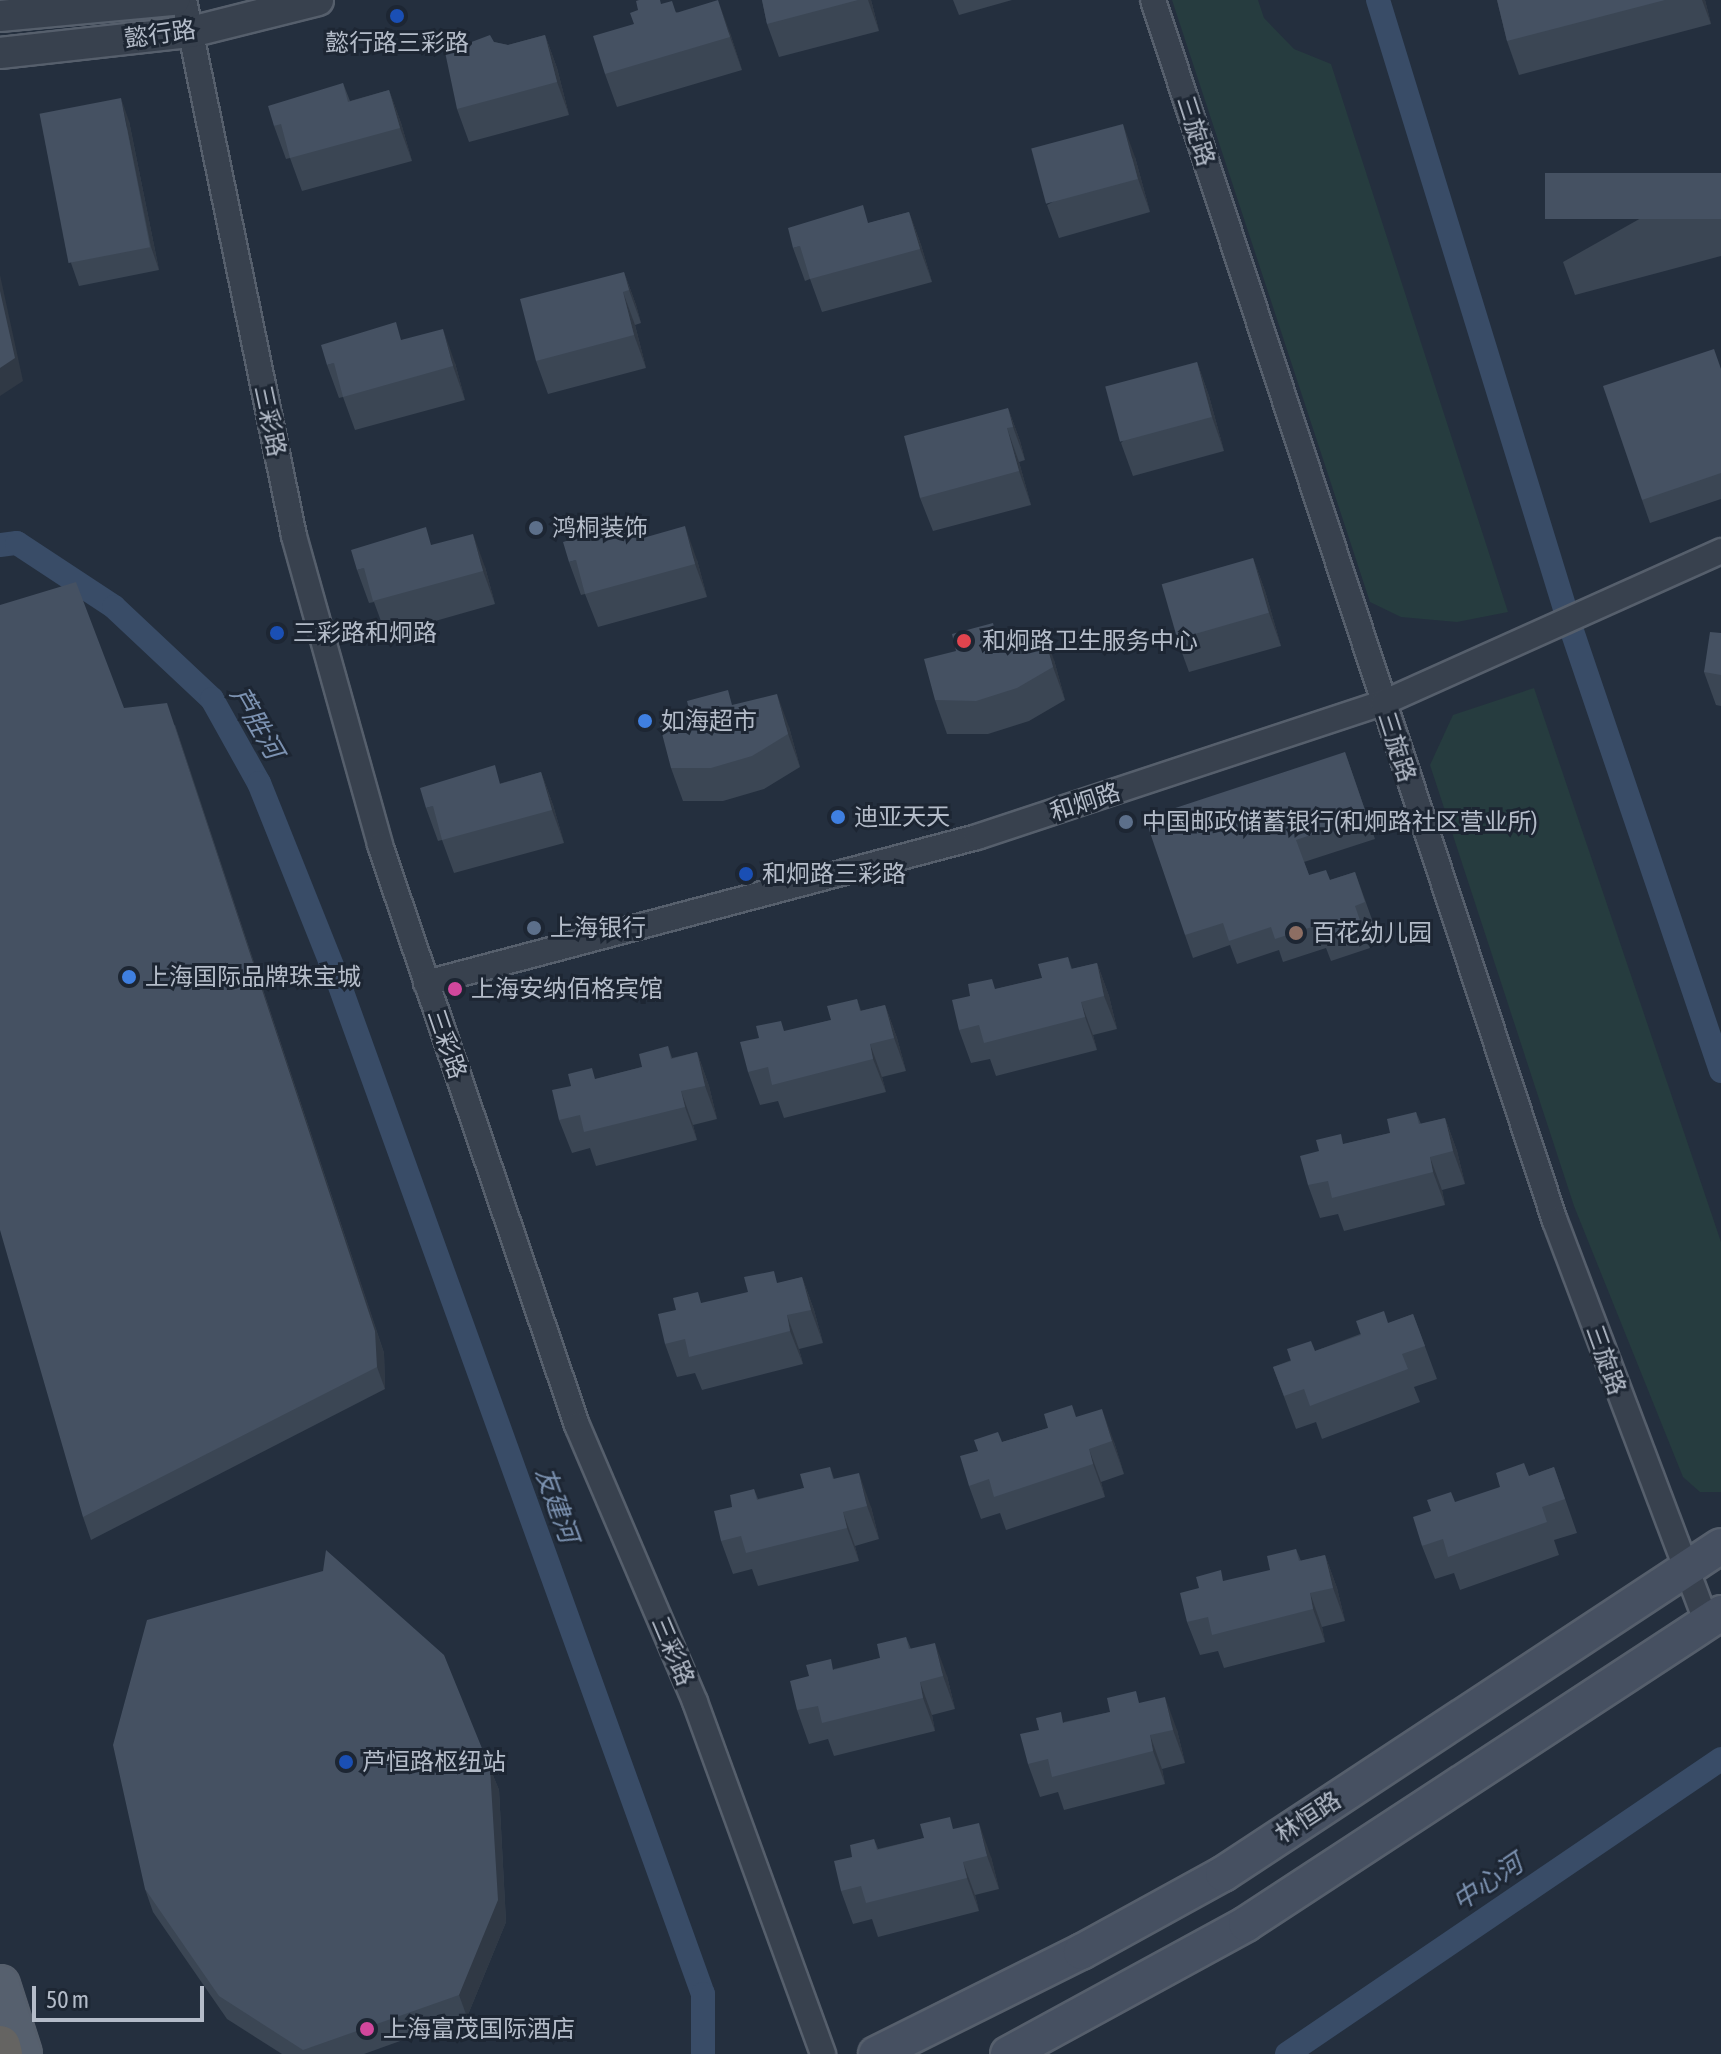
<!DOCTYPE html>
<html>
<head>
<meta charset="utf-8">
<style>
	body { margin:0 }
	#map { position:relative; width:1721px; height:2054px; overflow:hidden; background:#242f3e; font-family:"Asap Condensed","Noto Sans SC",sans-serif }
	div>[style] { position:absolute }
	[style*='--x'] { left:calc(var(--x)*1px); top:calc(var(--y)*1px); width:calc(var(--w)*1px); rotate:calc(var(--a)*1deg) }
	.green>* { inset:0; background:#263c3f }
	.canal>* { height:24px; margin:-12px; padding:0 12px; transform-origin:12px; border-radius:12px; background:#394c67 }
	.roads { filter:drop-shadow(2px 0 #565f6c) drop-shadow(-2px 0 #565f6c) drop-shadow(0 2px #565f6c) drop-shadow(0 -2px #565f6c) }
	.minor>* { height:24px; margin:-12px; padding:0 12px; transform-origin:12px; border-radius:12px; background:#38414e }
	.tertiary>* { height:30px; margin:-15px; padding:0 15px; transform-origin:15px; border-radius:15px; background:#38414e }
	.secondary>* { height:34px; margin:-17px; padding:0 17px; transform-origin:17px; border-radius:17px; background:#465061 }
	.primary>* { height:38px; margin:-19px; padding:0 19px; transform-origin:19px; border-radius:19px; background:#56606e }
	.trunk>* { height:40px; margin:-20px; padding:0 20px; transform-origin:20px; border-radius:20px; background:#656462 }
	.wall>* { inset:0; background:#3b4654 }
	.shaded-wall>* { inset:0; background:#303945 }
	.building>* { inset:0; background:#455162; transform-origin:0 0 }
	.dots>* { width:22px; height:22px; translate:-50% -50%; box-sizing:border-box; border:4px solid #1d2633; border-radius:50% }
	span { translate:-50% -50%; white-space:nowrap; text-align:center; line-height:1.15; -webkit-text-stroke:6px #1d2633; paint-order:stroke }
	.street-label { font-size:24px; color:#b4bcc9 }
	.poi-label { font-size:24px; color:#b4bcc9 }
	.left { translate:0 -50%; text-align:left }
	.water-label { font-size:26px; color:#7c92b1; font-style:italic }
	.scale { position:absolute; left:32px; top:1986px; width:172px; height:36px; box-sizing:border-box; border:4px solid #b4bcc9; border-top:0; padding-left:10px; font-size:24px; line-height:28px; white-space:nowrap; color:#b4bcc9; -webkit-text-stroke:6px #1d2633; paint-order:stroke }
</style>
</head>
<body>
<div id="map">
	<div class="green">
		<div style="clip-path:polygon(1172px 0,1258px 0,1264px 18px,1294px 49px,1331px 64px,1508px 612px,1457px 622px,1401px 617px,1370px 602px)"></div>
		<div style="clip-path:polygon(1534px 688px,1721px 1242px,1721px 1492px,1700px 1492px,1683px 1477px,1574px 1206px,1430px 765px,1453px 715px)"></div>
	</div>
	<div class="canal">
		<div style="--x:1378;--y:0;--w:651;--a:72.93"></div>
		<div style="--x:1569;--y:622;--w:474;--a:71.3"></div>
		<div style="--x:0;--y:545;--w:17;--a:-7"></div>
		<div style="--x:17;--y:543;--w:116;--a:33.4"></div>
		<div style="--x:114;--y:607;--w:134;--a:43.2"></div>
		<div style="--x:212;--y:699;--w:96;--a:60.8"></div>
		<div style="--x:259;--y:783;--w:210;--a:68.2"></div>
		<div style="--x:337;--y:978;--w:1080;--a:70.19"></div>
		<div style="--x:703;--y:1994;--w:60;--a:90"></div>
		<div style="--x:1287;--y:2054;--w:525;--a:-34.2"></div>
	</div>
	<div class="roads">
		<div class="minor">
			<div style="--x:184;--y:0;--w:547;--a:78.4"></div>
			<div style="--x:294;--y:536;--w:321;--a:74.4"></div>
			<div style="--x:380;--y:845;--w:613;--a:71.24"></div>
			<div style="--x:577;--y:1425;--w:301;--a:66.9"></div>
			<div style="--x:695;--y:1702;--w:375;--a:70"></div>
			<div style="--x:1153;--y:0;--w:1285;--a:71.78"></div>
			<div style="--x:1555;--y:1221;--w:430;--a:69.3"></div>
			<div style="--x:426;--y:983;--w:570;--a:-14.84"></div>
			<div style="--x:977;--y:837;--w:428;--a:-18.3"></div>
			<div style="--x:1383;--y:703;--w:371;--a:-24.2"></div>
		</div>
		<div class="tertiary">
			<div style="--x:0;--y:16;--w:175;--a:-5.3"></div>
			<div style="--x:0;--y:53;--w:192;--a:-6.3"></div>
			<div style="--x:191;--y:32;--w:131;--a:-14.1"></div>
		</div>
		<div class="secondary">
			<div style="--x:876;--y:2054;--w:229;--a:-26.5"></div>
			<div style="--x:1081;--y:1952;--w:162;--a:-28.8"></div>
			<div style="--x:1223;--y:1874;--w:596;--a:-33.37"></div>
			<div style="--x:1008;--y:2054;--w:271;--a:-28.6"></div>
			<div style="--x:1246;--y:1924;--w:568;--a:-33.21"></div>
		</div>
		<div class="primary">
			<div style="--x:0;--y:1985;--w:72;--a:72.3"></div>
		</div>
		<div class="trunk">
			<div style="--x:0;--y:2046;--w:8;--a:76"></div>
		</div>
	</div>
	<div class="wall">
		<div style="clip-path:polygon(762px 0,871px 0,879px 31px,779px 57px,767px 24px)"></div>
		<div style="clip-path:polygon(953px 0,1012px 0,959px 15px)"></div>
		<div style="clip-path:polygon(1497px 0,1705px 0,1711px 24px,1519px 75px,1507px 41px)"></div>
		<div style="clip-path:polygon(662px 4px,676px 12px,730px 33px,742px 70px,617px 107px,605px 74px,634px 24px)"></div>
		<div style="clip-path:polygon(545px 35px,557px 68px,569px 115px,469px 142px,457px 109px,494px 42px,508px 45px)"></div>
		<div style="clip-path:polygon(343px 83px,350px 101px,389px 90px,401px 123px,412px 161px,302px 191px,290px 158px,286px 159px,274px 126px)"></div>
		<div style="clip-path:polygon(129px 121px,159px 270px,79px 286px,71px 263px)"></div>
		<div style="clip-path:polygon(1135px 157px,1150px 212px,1059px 238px,1047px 205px)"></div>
		<div style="clip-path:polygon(1721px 173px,1721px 256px,1575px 295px,1563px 262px)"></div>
		<div style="clip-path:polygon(909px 212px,921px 245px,932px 282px,822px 312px,810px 279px,805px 281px,793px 248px,869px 223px)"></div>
		<div style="clip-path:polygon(624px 272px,636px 305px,641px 323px,635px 325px,646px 368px,548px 394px,536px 361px)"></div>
		<div style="clip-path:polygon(403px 340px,455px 363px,465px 400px,355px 430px,343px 397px,339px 398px,327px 365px)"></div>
		<div style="clip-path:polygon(1197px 362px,1209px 396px,1224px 451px,1133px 476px,1121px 443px)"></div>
		<div style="clip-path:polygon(1721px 368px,1721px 499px,1650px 523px,1642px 500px)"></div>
		<div style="clip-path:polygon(1008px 408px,1020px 441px,1025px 460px,1019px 462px,1031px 505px,933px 531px,920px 498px)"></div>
		<div style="clip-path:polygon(645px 538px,697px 560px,707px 597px,598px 627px,585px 594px,581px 595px,569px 562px)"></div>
		<div style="clip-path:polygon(433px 545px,485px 567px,495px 604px,386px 635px,374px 602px,369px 603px,357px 570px)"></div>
		<div style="clip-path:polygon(1253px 558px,1265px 591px,1281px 646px,1189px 672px,1177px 639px)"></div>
		<div style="clip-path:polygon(1721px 633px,1721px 706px,1716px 705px,1704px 672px)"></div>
		<div style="clip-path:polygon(999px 638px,1054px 660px,1065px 700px,1029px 721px,988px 734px,947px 734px,935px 700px,956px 651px)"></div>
		<div style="clip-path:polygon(734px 705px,789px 727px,800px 767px,764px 789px,723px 801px,683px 801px,671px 768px,691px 718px)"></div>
		<div style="clip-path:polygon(124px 708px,175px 725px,384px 1353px,385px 1389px,91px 1540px,83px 1517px)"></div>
		<div style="clip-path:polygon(1345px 752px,1375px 839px,1304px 862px,1309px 875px,1330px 880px,1355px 872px,1374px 925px,1363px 928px,1370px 948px,1331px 961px,1326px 948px,1283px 962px,1279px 950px,1237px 964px,1230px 945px,1193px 958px,1185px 935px)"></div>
		<div style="clip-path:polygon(541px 772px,553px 805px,564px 843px,454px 873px,442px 840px,438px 841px,426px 808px,502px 783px)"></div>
		<div style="clip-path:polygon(1068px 957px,1072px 969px,1097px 963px,1109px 996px,1117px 1029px,1093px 1035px,1097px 1050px,996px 1076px,990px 1059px,971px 1063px,959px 1030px,996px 989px,1042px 978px)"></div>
		<div style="clip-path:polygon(857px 999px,861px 1011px,885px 1005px,897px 1038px,906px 1071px,882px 1077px,886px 1092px,784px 1118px,778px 1101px,760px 1105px,748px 1072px,759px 1038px,831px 1020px)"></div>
		<div style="clip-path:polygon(668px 1046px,672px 1058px,697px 1052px,709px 1086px,717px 1119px,693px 1125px,697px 1140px,596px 1166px,590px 1148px,572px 1153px,559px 1120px,596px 1079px,642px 1067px)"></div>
		<div style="clip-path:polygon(1416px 1112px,1421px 1124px,1445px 1118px,1457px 1151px,1465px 1184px,1442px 1190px,1445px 1205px,1344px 1231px,1338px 1214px,1320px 1218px,1308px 1185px,1344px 1144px,1390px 1133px)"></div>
		<div style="clip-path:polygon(802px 1277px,814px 1310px,823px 1343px,799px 1349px,803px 1364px,702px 1390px,695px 1373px,677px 1377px,665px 1344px,748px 1292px)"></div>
		<div style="clip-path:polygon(1413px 1314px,1437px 1379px,1414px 1387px,1420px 1402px,1322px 1439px,1316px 1422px,1296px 1429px,1273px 1367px)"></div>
		<div style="clip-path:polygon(1077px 1417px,1114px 1442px,1124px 1474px,1101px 1482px,1105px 1497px,1006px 1530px,1000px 1513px,981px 1519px,969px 1486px,1002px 1442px,1048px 1428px)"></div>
		<div style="clip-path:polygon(830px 1467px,834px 1479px,871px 1507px,879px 1539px,855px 1546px,859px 1561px,758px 1586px,752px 1569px,733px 1574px,721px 1541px,732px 1507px,754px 1489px,758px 1499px,804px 1488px)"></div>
		<div style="clip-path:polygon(1554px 1467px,1577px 1533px,1554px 1540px,1559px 1555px,1460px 1590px,1454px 1573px,1435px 1579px,1422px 1546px,1500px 1487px)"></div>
		<div style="clip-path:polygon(1296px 1549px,1301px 1561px,1325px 1555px,1337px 1588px,1345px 1621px,1322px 1627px,1325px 1642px,1224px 1668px,1218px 1651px,1200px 1655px,1187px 1622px,1270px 1570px)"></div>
		<div style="clip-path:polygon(906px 1637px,911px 1649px,947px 1676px,955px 1709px,932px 1715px,935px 1731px,834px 1756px,828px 1739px,809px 1744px,797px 1710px,834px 1669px,880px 1658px)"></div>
		<div style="clip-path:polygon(1141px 1703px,1177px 1730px,1185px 1763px,1162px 1769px,1165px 1784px,1064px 1810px,1058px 1792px,1040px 1797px,1028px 1764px,1064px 1722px,1110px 1712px)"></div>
		<div style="clip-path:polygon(490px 1768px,499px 1790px,506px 1922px,467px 2017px,364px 2054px,282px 2054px,227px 2019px,153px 1912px,145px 1889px)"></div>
		<div style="clip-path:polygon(954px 1829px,991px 1857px,999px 1889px,975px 1895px,979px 1911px,878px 1937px,872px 1919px,853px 1924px,841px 1891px,852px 1857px,874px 1839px,878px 1849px,924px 1838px)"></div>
	</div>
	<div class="shaded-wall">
		<div style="clip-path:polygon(718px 0,730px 33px,742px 70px,730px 37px)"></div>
		<div style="clip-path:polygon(868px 0,871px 0,879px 31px)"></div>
		<div style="clip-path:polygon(1702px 0,1705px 0,1711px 24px)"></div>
		<div style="clip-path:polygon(545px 35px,557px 68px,569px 115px,557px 82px)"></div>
		<div style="clip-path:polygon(389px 90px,401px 123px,412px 161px,400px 128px)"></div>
		<div style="clip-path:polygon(121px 98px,129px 121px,159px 270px,151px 247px)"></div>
		<div style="clip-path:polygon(1123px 124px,1135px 157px,1150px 212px,1138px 179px)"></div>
		<div style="clip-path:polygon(909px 212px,921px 245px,932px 282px,920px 249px)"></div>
		<div style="clip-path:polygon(624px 272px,636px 305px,641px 323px,629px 290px)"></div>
		<div style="clip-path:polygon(0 275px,23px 381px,0 396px)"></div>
		<div style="clip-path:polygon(623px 292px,635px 325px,646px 368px,634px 335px)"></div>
		<div style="clip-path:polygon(443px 329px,455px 363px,465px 400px,453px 366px)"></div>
		<div style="clip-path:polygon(1197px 362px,1209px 396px,1224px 451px,1212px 417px)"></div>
		<div style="clip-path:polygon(1008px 408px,1020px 441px,1025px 460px,1013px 427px)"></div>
		<div style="clip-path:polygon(1007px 428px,1019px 462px,1031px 505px,1019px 471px)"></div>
		<div style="clip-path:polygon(685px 526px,697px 560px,707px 597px,695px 564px)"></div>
		<div style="clip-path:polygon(473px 534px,485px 567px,495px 604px,483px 571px)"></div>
		<div style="clip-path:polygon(1253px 558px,1265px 591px,1281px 646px,1269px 613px)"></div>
		<div style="clip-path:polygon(1042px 627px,1054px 660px,1065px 700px,1053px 667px)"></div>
		<div style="clip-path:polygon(777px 694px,789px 727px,800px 767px,788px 734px)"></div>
		<div style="clip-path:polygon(167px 703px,384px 1353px,385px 1389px,377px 1367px)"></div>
		<div style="clip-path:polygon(541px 772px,553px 805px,564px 843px,552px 810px)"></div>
		<div style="clip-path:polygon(1097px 963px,1109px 996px,1117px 1029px,1104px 996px)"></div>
		<div style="clip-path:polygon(1081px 1002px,1093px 1035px,1097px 1050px,1085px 1017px)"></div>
		<div style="clip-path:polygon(885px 1005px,897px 1038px,906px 1071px,894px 1038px)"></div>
		<div style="clip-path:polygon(870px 1044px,882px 1077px,886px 1092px,873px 1059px)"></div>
		<div style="clip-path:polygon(697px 1052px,709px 1086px,717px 1119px,705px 1086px)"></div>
		<div style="clip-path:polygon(681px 1091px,693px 1125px,697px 1140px,685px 1107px)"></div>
		<div style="clip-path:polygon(1445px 1118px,1457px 1151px,1465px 1184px,1453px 1151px)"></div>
		<div style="clip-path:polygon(1430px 1157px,1442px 1190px,1445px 1205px,1433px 1172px)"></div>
		<div style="clip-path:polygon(802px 1277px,814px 1310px,823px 1343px,811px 1310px)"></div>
		<div style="clip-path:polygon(787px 1315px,799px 1349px,803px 1364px,790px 1331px)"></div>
		<div style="clip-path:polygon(1102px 1409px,1114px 1442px,1124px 1474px,1112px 1441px)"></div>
		<div style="clip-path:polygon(1089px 1449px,1101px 1482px,1105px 1497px,1093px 1464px)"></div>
		<div style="clip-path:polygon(859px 1473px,871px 1507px,879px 1539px,867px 1506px)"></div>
		<div style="clip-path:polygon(843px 1512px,855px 1546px,859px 1561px,847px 1528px)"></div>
		<div style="clip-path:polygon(1325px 1555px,1337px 1588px,1345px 1621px,1333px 1588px)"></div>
		<div style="clip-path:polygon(1310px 1593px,1322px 1627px,1325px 1642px,1313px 1609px)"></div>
		<div style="clip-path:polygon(935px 1643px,947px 1676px,955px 1709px,943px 1676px)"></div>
		<div style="clip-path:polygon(920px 1682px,932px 1715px,935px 1731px,923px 1698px)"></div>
		<div style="clip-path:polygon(1165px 1697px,1177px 1730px,1185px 1763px,1173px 1730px)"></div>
		<div style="clip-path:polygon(1150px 1735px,1162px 1769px,1165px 1784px,1153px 1751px)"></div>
		<div style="clip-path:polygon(490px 1768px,499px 1790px,506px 1922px,467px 2017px,459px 1995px)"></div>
		<div style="clip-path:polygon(979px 1823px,991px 1857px,999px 1889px,987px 1856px)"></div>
		<div style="clip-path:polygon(963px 1862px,975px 1895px,979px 1911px,967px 1878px)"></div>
	</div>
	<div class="building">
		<div style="clip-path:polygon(639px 0,660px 0,661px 4px,672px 1px,676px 13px,718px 0,730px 37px,605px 74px,593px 36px,634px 24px,630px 13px,638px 10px,636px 1px)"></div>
		<div style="clip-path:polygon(762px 0,858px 0,767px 24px)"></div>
		<div style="clip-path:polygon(1497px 0,1665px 0,1507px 41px)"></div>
		<div style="clip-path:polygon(490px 35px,494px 42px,508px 45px,545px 35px,557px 82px,457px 109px,445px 52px)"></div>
		<div style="clip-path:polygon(343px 83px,348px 102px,389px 90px,400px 128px,290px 158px,281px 124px,274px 126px,268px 106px)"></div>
		<div style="left:121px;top:98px;width:152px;height:83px;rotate:79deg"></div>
		<div style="left:1123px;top:124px;width:57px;height:95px;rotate:75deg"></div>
		<div style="left:1721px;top:173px;width:46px;height:176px;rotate:90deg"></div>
		<div style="clip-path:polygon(863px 205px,868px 223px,909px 212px,920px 249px,810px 279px,800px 246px,793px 248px,788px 228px)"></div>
		<div style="clip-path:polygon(624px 272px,629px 290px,623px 292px,634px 335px,536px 361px,520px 299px)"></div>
		<div style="clip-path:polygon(0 291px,15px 358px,0 368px)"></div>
		<div style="clip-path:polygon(396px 322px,401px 340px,443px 329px,453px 366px,343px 397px,334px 363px,327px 365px,321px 345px)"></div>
		<div style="clip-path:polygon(1714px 349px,1721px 369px,1721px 473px,1642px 500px,1603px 386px)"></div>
		<div style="left:1197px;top:362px;width:57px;height:95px;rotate:75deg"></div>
		<div style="clip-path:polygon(1008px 408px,1013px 427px,1007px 428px,1019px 471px,920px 498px,904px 436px)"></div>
		<div style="clip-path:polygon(638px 519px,643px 538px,685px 526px,695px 564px,585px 594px,576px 560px,569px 562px,563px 542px)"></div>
		<div style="clip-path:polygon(426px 527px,431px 545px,473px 534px,483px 571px,373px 601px,364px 568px,357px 570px,351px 550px)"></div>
		<div style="left:1253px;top:558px;width:57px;height:95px;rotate:74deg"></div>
		<div style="clip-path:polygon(76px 582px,124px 708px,167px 703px,375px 1331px,377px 1367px,83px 1517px,0 1230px,0 605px)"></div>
		<div style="clip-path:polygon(993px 623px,997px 638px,1042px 627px,1053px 667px,1017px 688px,976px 701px,935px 700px,924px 659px,956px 651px,952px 634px)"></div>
		<div style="clip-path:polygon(1710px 632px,1721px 633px,1721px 675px,1704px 672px)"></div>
		<div style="clip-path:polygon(728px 690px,732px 705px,777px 694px,788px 734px,752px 756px,711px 768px,671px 768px,660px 726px,691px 718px,687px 701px)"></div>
		<div style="clip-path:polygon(1345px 752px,1367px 816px,1296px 840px,1309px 875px,1326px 870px,1330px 880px,1355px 872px,1365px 902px,1355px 906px,1362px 926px,1323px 939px,1318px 925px,1275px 939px,1271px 927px,1229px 941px,1223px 923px,1185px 935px,1145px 818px)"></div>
		<div style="clip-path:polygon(495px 765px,500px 784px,541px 772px,552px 810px,442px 840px,433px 806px,426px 808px,420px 788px)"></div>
		<div style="clip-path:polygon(1068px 957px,1071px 969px,1097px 963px,1104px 996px,1081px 1002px,1085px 1017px,984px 1043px,979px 1025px,959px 1030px,952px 1000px,970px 996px,968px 984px,992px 979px,995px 989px,1042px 978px,1038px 964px)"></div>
		<div style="clip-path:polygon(857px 999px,860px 1011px,885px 1005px,894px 1038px,870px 1044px,873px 1059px,772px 1085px,768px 1067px,748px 1072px,740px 1042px,759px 1038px,756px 1026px,781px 1021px,784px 1031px,831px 1020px,827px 1006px)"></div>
		<div style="clip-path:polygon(668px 1046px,671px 1059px,697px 1052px,705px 1086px,681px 1091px,685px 1107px,584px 1132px,580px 1115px,559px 1120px,552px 1090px,571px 1086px,568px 1074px,592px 1068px,595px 1079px,642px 1067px,639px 1054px)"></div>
		<div style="clip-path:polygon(1416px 1112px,1419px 1124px,1445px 1118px,1453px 1151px,1430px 1157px,1433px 1172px,1332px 1198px,1328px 1181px,1308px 1185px,1300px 1156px,1319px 1151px,1316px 1140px,1341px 1134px,1343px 1144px,1390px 1133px,1387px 1119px)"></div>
		<div style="clip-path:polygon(774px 1271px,777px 1283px,802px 1277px,811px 1310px,787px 1315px,790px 1331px,689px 1357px,685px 1339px,665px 1344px,658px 1314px,676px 1310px,673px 1298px,698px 1292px,701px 1303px,748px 1292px,744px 1277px)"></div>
		<div style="clip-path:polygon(1384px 1311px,1388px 1323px,1413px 1314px,1425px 1346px,1402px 1354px,1408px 1369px,1310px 1406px,1304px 1389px,1284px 1396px,1273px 1367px,1291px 1361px,1287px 1349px,1311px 1341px,1315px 1351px,1361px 1335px,1356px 1321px)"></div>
		<div style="clip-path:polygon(1072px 1405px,1076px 1417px,1102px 1409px,1112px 1441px,1089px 1449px,1093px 1464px,994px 1497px,989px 1479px,969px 1486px,960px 1456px,978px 1451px,974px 1440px,998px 1432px,1002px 1442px,1048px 1428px,1044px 1414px)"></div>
		<div style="clip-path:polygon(1524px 1463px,1529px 1476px,1554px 1467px,1565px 1499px,1542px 1507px,1547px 1522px,1448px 1557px,1443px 1539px,1422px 1546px,1413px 1517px,1431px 1511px,1427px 1500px,1451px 1492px,1455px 1502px,1500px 1487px,1496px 1473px)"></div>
		<div style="clip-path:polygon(830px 1467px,833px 1479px,859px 1473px,867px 1506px,843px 1512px,847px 1528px,746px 1553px,741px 1536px,721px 1541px,714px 1511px,732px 1507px,730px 1495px,754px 1489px,757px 1500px,804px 1488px,800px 1474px)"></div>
		<div style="clip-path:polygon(1296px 1549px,1299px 1561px,1325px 1555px,1333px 1588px,1310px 1593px,1313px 1609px,1212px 1635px,1208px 1617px,1187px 1622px,1180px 1593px,1199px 1588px,1196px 1577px,1221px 1570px,1223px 1581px,1270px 1570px,1267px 1556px)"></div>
		<div style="clip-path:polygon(326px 1550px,444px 1655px,490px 1768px,498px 1900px,459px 1995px,303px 2050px,219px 1996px,145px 1889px,113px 1745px,147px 1620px,323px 1571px)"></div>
		<div style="clip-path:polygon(906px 1637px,909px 1649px,935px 1643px,943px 1676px,920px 1682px,923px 1698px,822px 1723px,818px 1706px,797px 1710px,790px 1681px,809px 1676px,806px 1665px,831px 1659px,833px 1670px,880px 1658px,877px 1644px)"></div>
		<div style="clip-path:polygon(1136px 1691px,1139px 1703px,1165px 1697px,1173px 1730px,1150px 1735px,1153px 1751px,1052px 1777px,1048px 1759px,1028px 1764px,1020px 1734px,1039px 1730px,1036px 1718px,1061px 1712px,1063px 1723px,1110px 1712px,1107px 1698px)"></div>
		<div style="clip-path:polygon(950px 1817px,953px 1829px,979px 1823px,987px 1856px,963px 1862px,967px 1878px,866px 1903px,861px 1886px,841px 1891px,834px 1861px,852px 1857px,850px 1845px,874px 1839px,877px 1850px,924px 1838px,920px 1824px)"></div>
	</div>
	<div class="dots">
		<div style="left:397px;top:16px;background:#1a4fb4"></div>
		<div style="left:536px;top:528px;background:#5c6f8a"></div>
		<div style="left:277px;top:633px;background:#1a4fb4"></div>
		<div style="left:964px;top:641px;background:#e0444e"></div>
		<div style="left:645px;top:721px;background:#3f7fe0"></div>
		<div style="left:838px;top:817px;background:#3f7fe0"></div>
		<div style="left:1126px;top:822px;background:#5c6f8a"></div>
		<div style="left:746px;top:874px;background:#1a4fb4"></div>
		<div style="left:534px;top:928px;background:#5c6f8a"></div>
		<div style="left:1296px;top:933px;background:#8d6e63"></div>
		<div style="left:129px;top:977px;background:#3f7fe0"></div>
		<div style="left:455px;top:989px;background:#d1479c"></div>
		<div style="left:346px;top:1762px;background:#1a4fb4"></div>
		<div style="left:367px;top:2029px;background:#d1479c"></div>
	</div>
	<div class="street-label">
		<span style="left:160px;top:34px;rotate:-8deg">懿行路</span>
		<span style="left:1196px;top:131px;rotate:72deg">三旋路</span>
		<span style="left:270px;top:421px;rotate:78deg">三彩路</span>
		<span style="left:1397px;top:747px;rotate:72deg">三旋路</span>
		<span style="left:1085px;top:802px;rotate:-18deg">和炯路</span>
		<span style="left:447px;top:1044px;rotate:71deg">三彩路</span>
		<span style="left:1606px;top:1360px;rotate:70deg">三旋路</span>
		<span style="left:673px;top:1651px;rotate:67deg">三彩路</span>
		<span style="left:1308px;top:1817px;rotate:-33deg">林恒路</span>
	</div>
	<div class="poi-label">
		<span style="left:397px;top:43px">懿行路三彩路</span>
		<span class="left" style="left:552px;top:528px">鸿桐装饰</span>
		<span class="left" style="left:293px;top:633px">三彩路和炯路</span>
		<span class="left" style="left:982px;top:641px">和炯路卫生服务中心</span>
		<span class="left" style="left:661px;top:721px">如海超市</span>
		<span class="left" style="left:854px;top:817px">迪亚天天</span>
		<span class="left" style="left:1142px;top:822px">中国邮政储蓄银行(和炯路社区营业所)</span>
		<span class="left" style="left:762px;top:874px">和炯路三彩路</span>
		<span class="left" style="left:550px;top:928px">上海银行</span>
		<span class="left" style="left:1312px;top:933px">百花幼儿园</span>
		<span class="left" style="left:145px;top:977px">上海国际品牌珠宝城</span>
		<span class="left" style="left:471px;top:989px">上海安纳佰格宾馆</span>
		<span class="left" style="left:362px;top:1762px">芦恒路枢纽站</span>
		<span class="left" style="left:383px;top:2029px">上海富茂国际酒店</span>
	</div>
	<div class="water-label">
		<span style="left:256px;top:723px;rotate:60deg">芦胜河</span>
		<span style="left:556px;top:1505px;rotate:70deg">友建河</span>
		<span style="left:1488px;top:1883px;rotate:-34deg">中心河</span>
	</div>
	<div class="scale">50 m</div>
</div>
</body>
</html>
